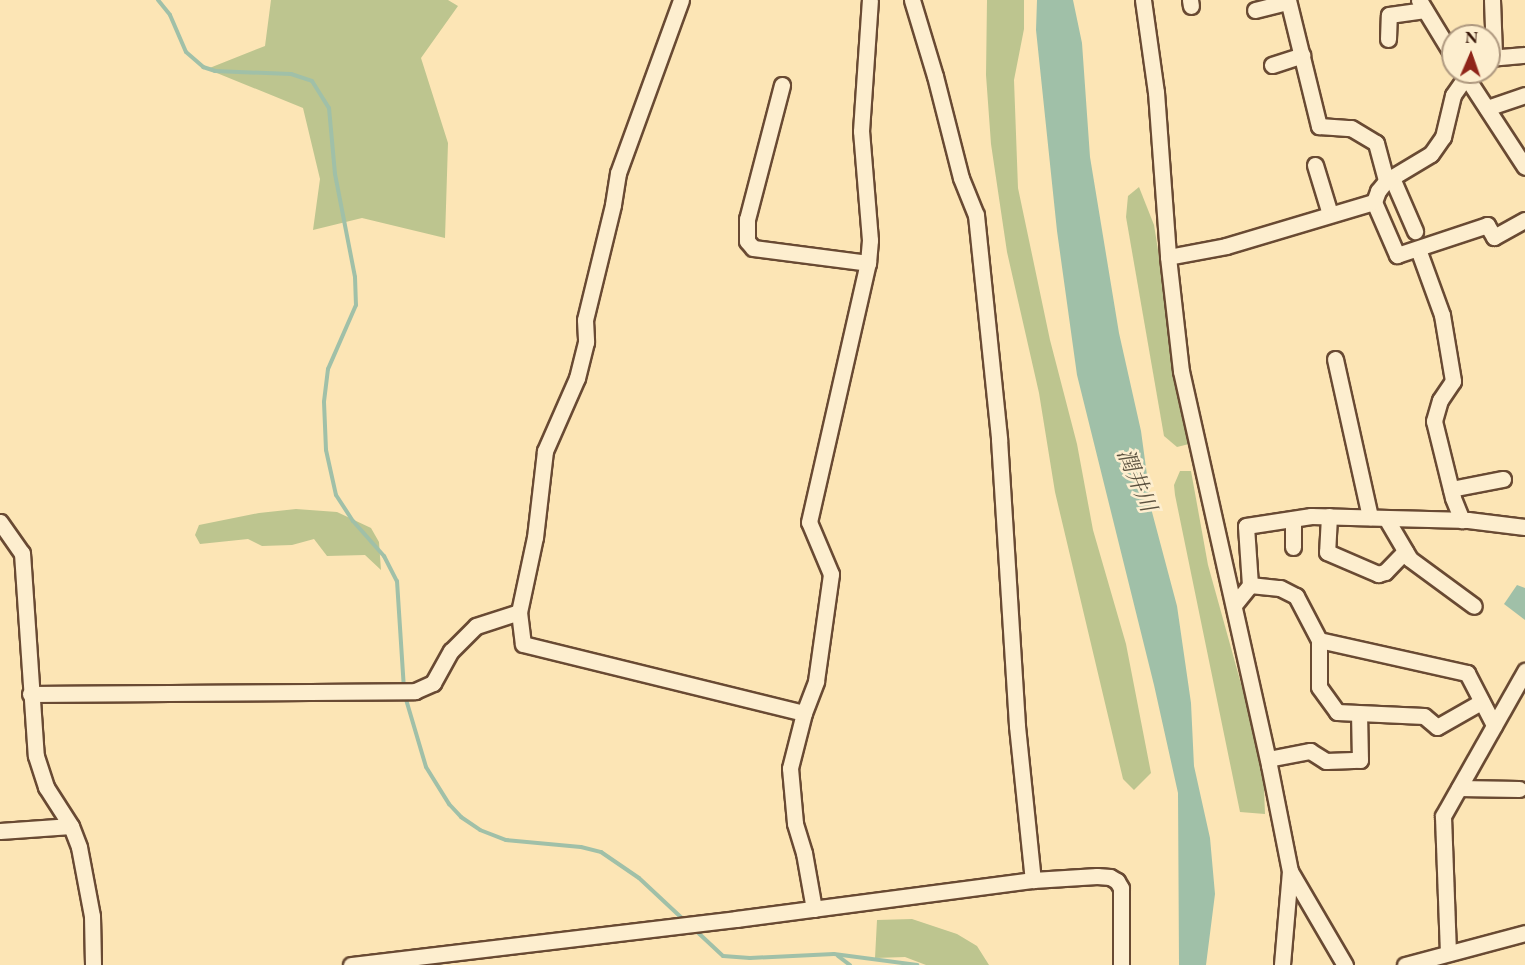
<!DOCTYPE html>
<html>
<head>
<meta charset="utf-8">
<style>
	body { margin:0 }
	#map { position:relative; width:1525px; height:965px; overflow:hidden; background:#fce5b5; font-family:"EB Garamond","Noto Serif JP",serif }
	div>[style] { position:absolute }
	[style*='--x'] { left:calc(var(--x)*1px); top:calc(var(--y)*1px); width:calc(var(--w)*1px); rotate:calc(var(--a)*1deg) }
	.green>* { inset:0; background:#bdc58f }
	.water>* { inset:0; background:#a0c0a8 }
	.stream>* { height:4px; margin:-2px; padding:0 2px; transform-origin:2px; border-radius:2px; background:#a0c0a8 }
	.roads { filter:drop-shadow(2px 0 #694a33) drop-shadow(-2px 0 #694a33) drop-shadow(0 2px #694a33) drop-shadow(0 -2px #694a33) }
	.minor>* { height:15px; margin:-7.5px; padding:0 7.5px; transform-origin:7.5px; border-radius:7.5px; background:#fdeecf }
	span { translate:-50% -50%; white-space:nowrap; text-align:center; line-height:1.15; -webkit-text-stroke:5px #fdeecf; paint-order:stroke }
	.water-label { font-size:22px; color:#5c5240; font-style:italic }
	.north { position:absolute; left:1441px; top:24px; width:60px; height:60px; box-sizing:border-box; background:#fdeecf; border:2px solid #ae987f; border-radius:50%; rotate:2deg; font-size:16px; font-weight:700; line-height:24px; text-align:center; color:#381708 }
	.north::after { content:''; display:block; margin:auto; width:21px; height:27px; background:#8f2418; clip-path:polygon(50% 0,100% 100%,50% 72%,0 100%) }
</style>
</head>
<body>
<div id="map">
	<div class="green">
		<div style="clip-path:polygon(271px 0,448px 0,458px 6px,421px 58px,448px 143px,445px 238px,362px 218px,313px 230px,320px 179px,303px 108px,207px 69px,265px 46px)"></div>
		<div style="clip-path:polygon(987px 0,1024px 0,1024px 29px,1014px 80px,1018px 188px,1050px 340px,1077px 444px,1093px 530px,1126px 644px,1151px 773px,1134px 790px,1123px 779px,1055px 492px,1039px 393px,1007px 252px,991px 144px,986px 75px)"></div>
		<div style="clip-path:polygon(1139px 187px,1154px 225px,1189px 444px,1177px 447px,1164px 436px,1126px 217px,1128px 196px)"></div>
		<div style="clip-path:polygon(1180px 471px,1191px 471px,1208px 565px,1263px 763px,1265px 814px,1240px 812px,1175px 495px,1174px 485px)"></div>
		<div style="clip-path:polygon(296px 509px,337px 512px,371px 528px,379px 542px,381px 570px,365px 555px,327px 556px,314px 539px,292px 545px,262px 546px,248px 539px,200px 544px,195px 535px,199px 525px,259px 513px)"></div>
		<div style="clip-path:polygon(912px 919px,957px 934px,977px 946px,989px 965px,926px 965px,905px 957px,875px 958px,877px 920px)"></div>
	</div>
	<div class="water">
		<div style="clip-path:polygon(1037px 0,1073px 0,1082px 43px,1090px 157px,1119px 333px,1141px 431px,1152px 512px,1177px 606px,1191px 703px,1194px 766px,1210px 838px,1215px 894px,1206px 965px,1179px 965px,1178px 793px,1154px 685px,1077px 375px,1057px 231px,1036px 30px)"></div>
		<div style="clip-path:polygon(1517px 585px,1525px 588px,1525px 620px,1504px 604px)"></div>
	</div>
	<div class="stream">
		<div style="--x:158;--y:0;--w:19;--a:51"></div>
		<div style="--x:170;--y:15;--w:40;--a:66.6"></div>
		<div style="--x:186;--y:52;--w:23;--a:41"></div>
		<div style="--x:203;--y:67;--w:13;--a:18"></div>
		<div style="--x:215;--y:71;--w:76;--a:2.3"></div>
		<div style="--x:291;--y:74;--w:22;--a:18"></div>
		<div style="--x:312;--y:81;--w:32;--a:58"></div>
		<div style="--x:329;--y:108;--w:66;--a:84.8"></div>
		<div style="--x:335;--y:174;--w:105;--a:79"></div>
		<div style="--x:355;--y:277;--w:28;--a:88"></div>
		<div style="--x:356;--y:305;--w:70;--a:113.6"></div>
		<div style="--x:328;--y:369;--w:33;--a:97"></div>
		<div style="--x:324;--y:402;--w:48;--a:87.6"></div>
		<div style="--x:326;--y:450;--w:46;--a:77.5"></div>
		<div style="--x:336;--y:495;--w:31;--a:57"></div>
		<div style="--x:353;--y:521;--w:47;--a:48.5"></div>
		<div style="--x:384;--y:556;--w:28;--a:63"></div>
		<div style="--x:397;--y:581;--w:107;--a:86.3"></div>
		<div style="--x:405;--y:696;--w:74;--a:73.5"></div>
		<div style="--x:426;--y:767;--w:44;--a:58.1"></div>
		<div style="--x:449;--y:804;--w:18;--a:47"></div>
		<div style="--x:461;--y:817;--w:23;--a:34"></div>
		<div style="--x:480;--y:830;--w:28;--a:21"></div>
		<div style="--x:506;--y:840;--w:75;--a:5.3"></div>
		<div style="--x:581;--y:847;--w:21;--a:14"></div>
		<div style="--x:601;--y:852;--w:46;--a:34.4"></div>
		<div style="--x:639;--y:878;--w:63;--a:43.1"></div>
		<div style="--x:693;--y:928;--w:41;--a:43"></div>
		<div style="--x:723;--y:956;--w:27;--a:4"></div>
		<div style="--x:750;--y:958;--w:84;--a:-2.7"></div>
		<div style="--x:834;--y:954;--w:84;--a:7.5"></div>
		<div style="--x:838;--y:956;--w:15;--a:37"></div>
	</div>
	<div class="roads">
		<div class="minor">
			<div style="--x:681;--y:0;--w:184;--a:110"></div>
			<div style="--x:618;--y:173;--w:32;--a:99"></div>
			<div style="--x:613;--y:205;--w:118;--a:103.7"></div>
			<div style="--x:585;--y:320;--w:22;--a:87"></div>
			<div style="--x:586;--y:342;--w:37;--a:104"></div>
			<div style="--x:577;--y:378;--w:80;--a:113.7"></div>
			<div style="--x:545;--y:451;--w:87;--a:96.6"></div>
			<div style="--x:535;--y:537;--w:77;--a:102"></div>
			<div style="--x:519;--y:612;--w:32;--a:83"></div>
			<div style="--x:523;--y:644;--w:289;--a:13.8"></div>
			<div style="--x:912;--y:0;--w:79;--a:73.2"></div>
			<div style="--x:935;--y:76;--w:105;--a:75.7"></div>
			<div style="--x:961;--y:178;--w:40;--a:68"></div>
			<div style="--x:976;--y:215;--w:225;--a:84.1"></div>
			<div style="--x:999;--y:439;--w:288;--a:86.4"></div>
			<div style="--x:1017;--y:726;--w:155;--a:84.1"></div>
			<div style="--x:1143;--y:0;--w:93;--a:82"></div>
			<div style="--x:1156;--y:92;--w:165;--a:85.8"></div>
			<div style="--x:1168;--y:257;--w:115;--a:83.5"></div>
			<div style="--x:1181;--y:371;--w:404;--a:77.4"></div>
			<div style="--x:1269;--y:765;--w:108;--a:78.8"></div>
			<div style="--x:1290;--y:871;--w:94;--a:94.9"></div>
			<div style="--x:1190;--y:0;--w:6;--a:81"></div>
			<div style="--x:1288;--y:0;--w:130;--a:76.2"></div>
			<div style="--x:1319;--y:126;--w:32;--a:4"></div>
			<div style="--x:1351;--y:128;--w:29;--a:31"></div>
			<div style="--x:1376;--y:143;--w:39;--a:75"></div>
			<div style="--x:1419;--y:0;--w:66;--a:58.7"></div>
			<div style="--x:1492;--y:0;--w:55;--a:87.9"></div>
			<div style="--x:1255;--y:10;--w:34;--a:-14"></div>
			<div style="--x:1388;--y:39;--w:24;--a:-88"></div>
			<div style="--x:1389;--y:15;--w:36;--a:-8"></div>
			<div style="--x:1489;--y:58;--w:36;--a:-5"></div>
			<div style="--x:1272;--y:65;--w:32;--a:-18"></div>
			<div style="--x:1463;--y:72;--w:113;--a:56.9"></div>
			<div style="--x:782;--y:85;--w:138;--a:104.6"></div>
			<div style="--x:747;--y:219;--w:22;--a:90"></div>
			<div style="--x:747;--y:241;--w:9;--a:49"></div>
			<div style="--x:753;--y:248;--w:116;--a:7.4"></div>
			<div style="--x:1487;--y:108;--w:40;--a:-18.9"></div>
			<div style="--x:1315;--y:165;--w:51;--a:73"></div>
			<div style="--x:1392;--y:178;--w:58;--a:66.5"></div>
			<div style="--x:1374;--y:202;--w:58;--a:66.5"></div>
			<div style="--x:1397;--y:255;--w:95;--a:-18.4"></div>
			<div style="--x:1487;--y:225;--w:14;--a:60"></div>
			<div style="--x:1494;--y:237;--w:35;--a:-29"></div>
			<div style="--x:1418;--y:249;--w:70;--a:70"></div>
			<div style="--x:1442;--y:315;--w:67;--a:80.5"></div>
			<div style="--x:1453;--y:381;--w:23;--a:124"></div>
			<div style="--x:1440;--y:400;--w:22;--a:106"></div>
			<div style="--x:1434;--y:421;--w:79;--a:76.1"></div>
			<div style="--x:1453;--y:498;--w:24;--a:68"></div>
			<div style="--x:1168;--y:257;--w:59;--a:-10.7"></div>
			<div style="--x:1226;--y:246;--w:154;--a:-16.6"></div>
			<div style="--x:1374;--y:202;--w:12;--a:-70"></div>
			<div style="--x:1378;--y:191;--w:13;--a:-51"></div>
			<div style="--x:1386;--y:181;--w:52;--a:-31"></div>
			<div style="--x:1431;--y:154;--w:21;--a:-55"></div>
			<div style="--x:1443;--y:137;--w:43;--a:-76.6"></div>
			<div style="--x:1453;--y:95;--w:28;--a:-55"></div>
			<div style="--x:1335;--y:359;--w:162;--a:77.5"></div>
			<div style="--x:1451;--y:489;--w:53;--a:-10.9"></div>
			<div style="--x:1329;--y:516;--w:36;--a:93"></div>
			<div style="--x:1327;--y:552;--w:56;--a:23.3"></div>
			<div style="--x:1378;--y:574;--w:7;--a:-16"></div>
			<div style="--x:1385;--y:572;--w:29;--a:-46"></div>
			<div style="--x:1387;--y:520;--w:45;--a:59.5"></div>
			<div style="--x:1410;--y:559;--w:79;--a:36.3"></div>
			<div style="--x:0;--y:522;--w:38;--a:55"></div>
			<div style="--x:22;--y:553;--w:203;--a:86.1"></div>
			<div style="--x:36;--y:756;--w:33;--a:72"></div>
			<div style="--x:46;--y:787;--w:46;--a:57.3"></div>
			<div style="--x:71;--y:826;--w:22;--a:69"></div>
			<div style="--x:79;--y:847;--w:70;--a:79.3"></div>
			<div style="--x:92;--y:916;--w:49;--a:88.8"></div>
			<div style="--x:1293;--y:547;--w:28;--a:-90"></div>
			<div style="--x:1250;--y:585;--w:59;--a:-93.9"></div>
			<div style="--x:1246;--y:526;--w:66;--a:-8.7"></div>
			<div style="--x:1311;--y:516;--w:157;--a:1.5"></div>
			<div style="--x:1468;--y:520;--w:57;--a:7"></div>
			<div style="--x:1234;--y:605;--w:26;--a:-51"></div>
			<div style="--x:1250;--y:585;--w:30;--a:6"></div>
			<div style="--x:1280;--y:588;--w:18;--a:27"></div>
			<div style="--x:1296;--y:596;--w:50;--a:62.4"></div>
			<div style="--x:1319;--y:640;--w:47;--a:90"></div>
			<div style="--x:1319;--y:687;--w:31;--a:54"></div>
			<div style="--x:1337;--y:712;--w:87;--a:2.6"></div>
			<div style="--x:1424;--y:716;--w:17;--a:40"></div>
			<div style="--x:1437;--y:727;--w:51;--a:-29.6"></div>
			<div style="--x:1319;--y:640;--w:152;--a:12.6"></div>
			<div style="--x:1467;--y:673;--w:59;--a:62.6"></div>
			<div style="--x:30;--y:694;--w:385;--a:-0.4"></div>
			<div style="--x:415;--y:691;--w:20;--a:-24"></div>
			<div style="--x:433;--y:683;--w:37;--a:-61"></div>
			<div style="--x:451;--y:651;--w:35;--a:-45"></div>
			<div style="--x:476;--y:626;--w:45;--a:-18"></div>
			<div style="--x:1268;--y:759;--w:43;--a:-10.8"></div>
			<div style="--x:1310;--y:751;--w:19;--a:32"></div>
			<div style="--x:1326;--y:761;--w:34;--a:-2"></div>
			<div style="--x:1360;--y:760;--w:46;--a:-91.2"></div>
			<div style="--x:1459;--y:788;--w:60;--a:1"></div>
			<div style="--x:0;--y:831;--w:71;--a:-4"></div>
			<div style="--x:1290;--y:871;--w:109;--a:59.7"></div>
			<div style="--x:814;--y:909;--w:57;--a:-100.1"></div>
			<div style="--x:804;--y:853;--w:31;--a:-107"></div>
			<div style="--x:795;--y:823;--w:55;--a:-95.2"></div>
			<div style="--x:790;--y:768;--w:57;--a:-75.7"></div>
			<div style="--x:804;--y:713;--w:34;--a:-69"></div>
			<div style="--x:816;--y:681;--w:108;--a:-82"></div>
			<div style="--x:831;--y:574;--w:56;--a:-112.9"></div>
			<div style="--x:809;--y:522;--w:266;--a:-77.2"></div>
			<div style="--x:868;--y:263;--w:23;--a:-85"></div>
			<div style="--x:870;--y:240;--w:109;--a:-94.7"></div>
			<div style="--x:861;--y:131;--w:131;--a:-86.1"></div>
			<div style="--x:1448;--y:953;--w:137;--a:-92.1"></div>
			<div style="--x:1443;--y:816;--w:167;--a:-60.5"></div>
			<div style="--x:351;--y:965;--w:388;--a:-6.8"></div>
			<div style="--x:736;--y:919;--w:300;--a:-7.5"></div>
			<div style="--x:1033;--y:880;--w:64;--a:-3.6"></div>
			<div style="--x:1097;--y:876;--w:13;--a:4"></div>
			<div style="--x:1110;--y:877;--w:8;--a:30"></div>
			<div style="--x:1117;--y:881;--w:8;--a:60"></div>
			<div style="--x:1121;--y:888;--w:77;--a:90"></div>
			<div style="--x:1405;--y:965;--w:124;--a:-14.9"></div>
		</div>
	</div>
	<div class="water-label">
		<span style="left:1137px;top:480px;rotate:67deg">潤井川</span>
	</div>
	<div class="north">N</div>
</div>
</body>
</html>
